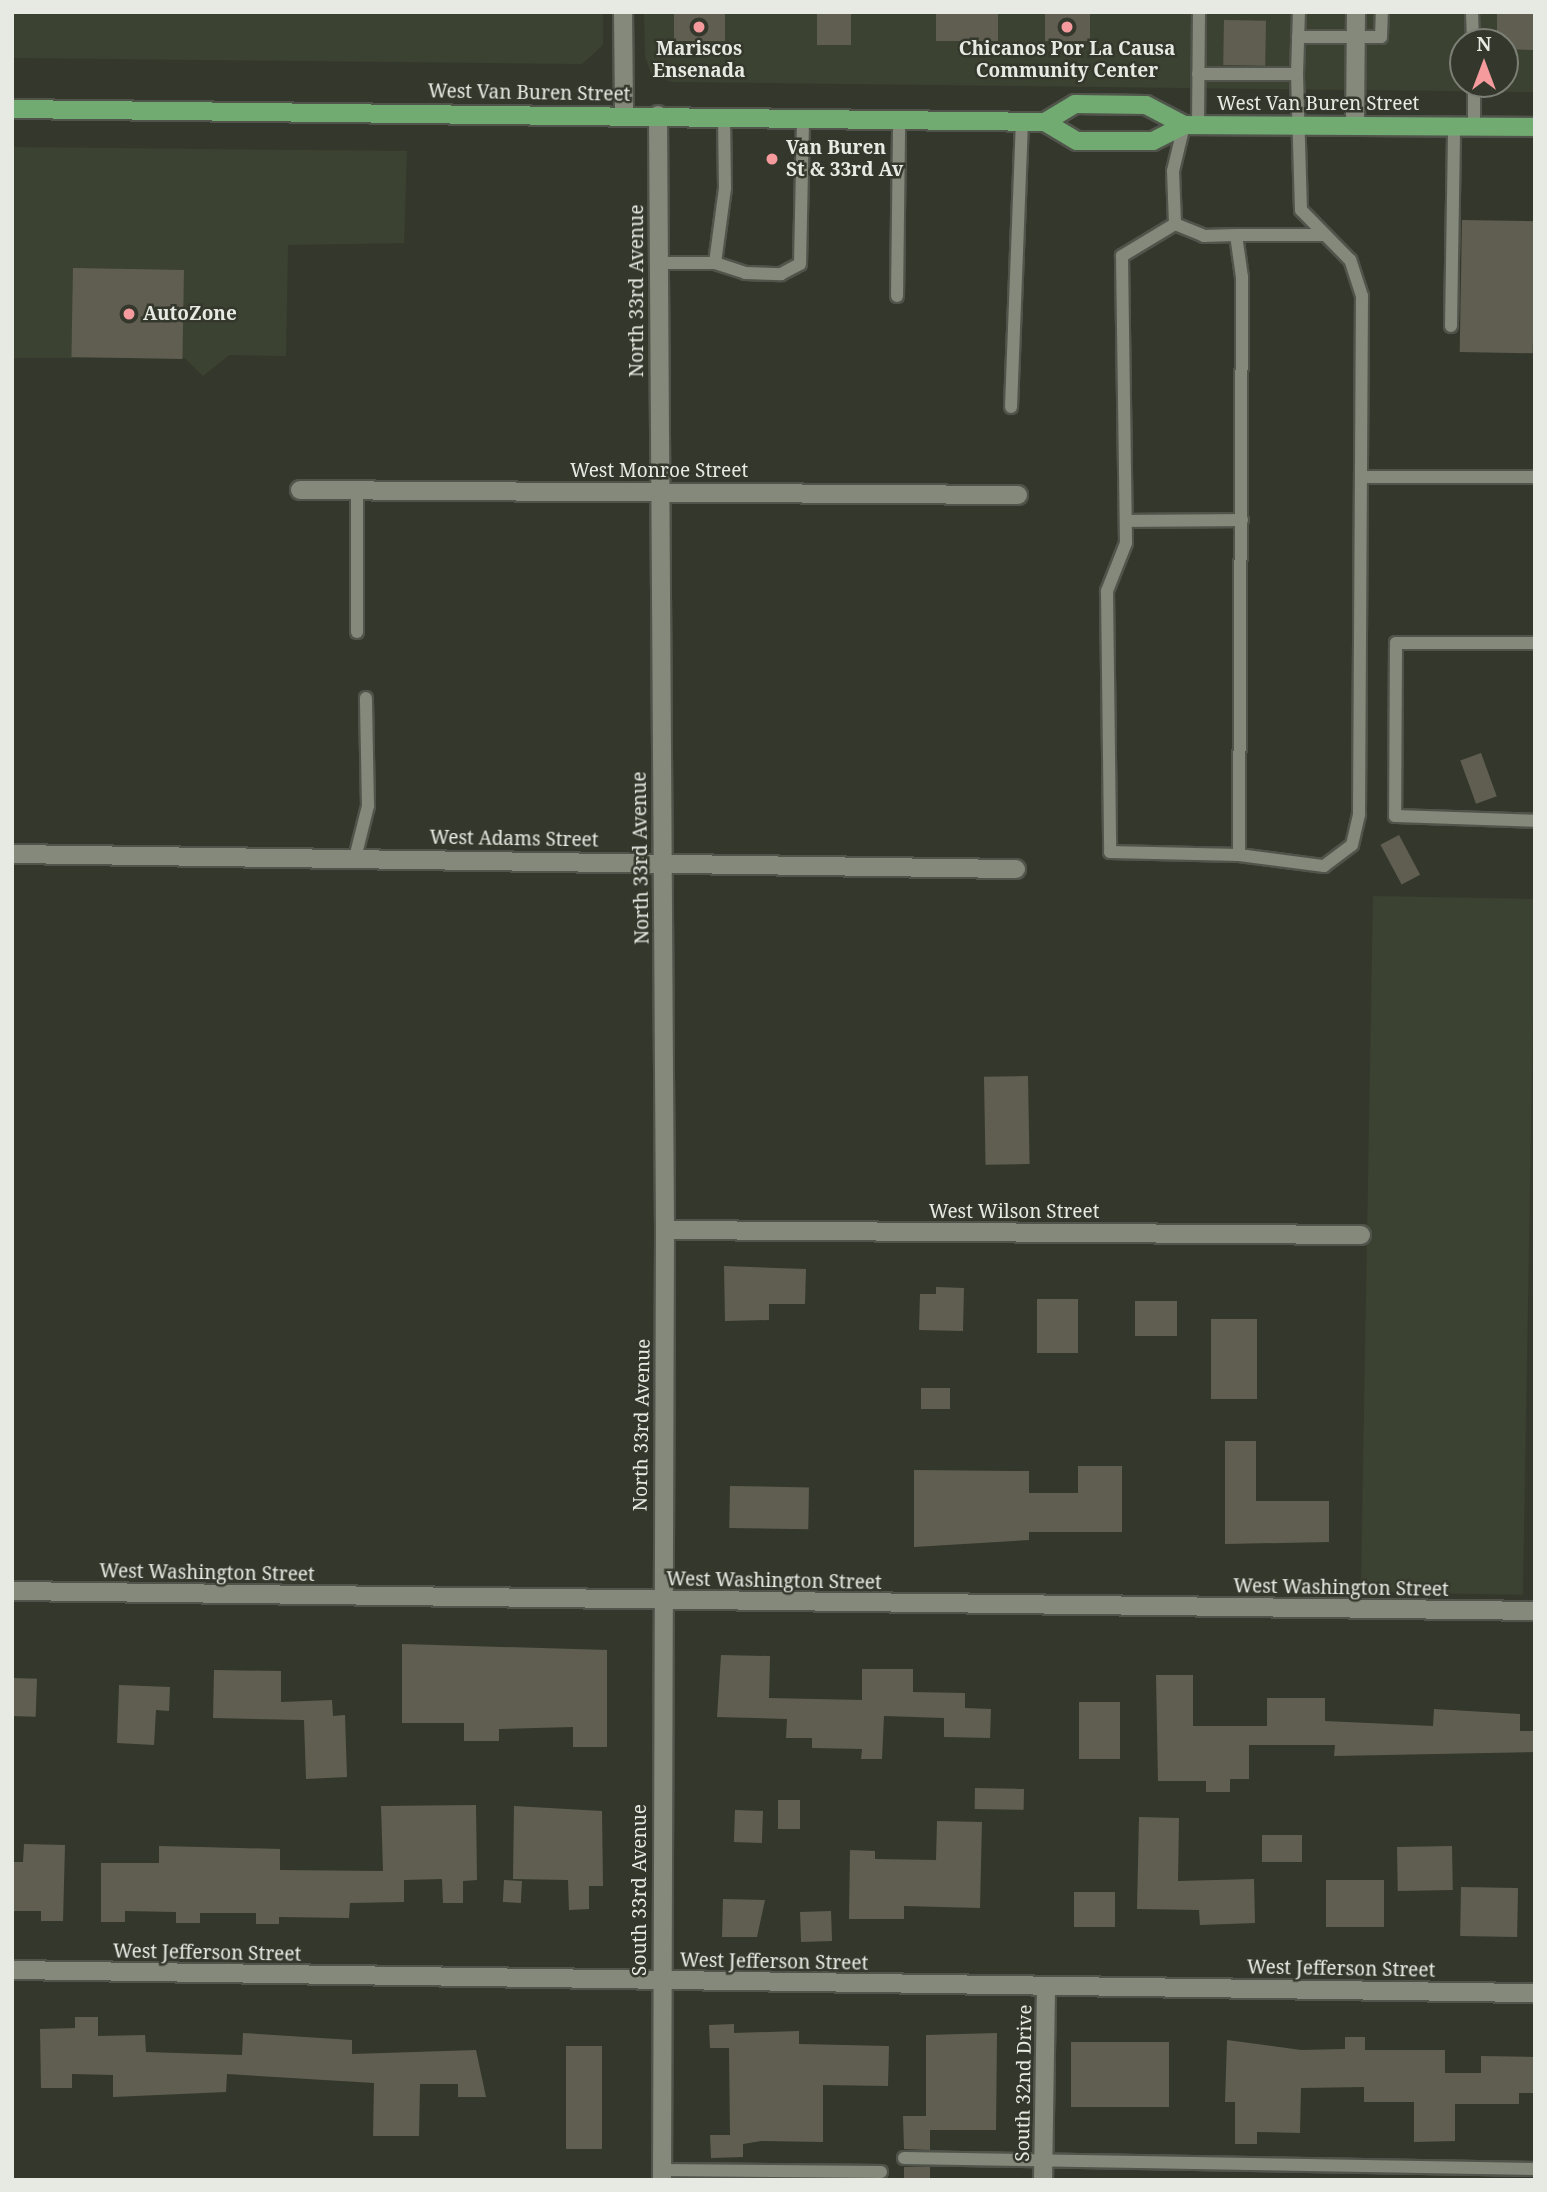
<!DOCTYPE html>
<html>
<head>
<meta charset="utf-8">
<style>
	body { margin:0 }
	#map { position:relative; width:1547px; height:2192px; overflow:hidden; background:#34382c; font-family:"Noto Serif",serif }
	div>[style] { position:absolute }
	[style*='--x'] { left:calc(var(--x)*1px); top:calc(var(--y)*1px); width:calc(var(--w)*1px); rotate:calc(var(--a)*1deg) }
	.built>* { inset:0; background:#3c4231; transform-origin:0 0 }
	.building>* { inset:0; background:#605e51; transform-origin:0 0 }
	.roads { filter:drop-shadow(2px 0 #50544b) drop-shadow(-2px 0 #50544b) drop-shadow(0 2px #50544b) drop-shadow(0 -2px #50544b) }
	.lane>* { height:12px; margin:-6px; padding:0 6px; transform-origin:6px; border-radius:6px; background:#84897b }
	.street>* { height:18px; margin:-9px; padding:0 9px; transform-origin:9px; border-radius:9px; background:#84897b }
	.primary>* { height:18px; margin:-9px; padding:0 9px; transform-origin:9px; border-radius:9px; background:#71ab72 }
	.dots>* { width:19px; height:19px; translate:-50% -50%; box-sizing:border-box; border:4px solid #34382c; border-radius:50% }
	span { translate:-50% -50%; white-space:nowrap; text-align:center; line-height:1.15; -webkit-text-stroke:5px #34382c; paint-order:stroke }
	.poi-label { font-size:19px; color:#e7eae3; font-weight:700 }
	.left { translate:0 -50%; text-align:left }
	.street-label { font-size:19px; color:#e7eae3 }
	.frame { position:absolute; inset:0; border:14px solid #e7eae3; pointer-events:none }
	.north { position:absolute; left:1449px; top:28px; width:70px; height:70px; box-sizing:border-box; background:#34382c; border:2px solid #7c7f75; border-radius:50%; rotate:0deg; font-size:19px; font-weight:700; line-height:28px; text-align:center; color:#e7eae3 }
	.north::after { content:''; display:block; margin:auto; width:24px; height:32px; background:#f59b9e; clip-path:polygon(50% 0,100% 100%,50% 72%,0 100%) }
</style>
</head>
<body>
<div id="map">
	<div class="built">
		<div style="clip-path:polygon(12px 12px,603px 12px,603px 45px,582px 64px,12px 58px)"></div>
		<div style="clip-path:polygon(evenodd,644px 12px,1535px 12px,1535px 92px,673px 82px,652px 76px,645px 56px,644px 12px,1463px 42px,1505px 42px,1505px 84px,1463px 84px,1463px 42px)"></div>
		<div style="clip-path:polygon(12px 147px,407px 151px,404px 243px,288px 245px,286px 356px,229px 355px,203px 376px,185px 358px,12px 358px)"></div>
		<div style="left:1373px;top:896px;width:162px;height:696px;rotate:1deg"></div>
	</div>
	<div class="building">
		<div style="left:674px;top:12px;width:51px;height:29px"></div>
		<div style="left:817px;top:12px;width:34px;height:33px"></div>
		<div style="left:936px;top:12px;width:62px;height:29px"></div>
		<div style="left:1045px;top:12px;width:45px;height:29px"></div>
		<div style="clip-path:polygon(1497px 12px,1535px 12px,1535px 50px,1505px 49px,1505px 42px,1497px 42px)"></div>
		<div style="left:1224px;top:20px;width:42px;height:45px;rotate:1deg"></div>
		<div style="left:1462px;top:220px;width:73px;height:132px;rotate:1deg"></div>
		<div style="left:73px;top:268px;width:111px;height:89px;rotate:1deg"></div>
		<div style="left:1481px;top:753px;width:46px;height:22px;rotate:70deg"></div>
		<div style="left:1399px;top:835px;width:45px;height:21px;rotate:62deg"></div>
		<div style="left:1028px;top:1076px;width:88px;height:44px;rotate:89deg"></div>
		<div style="clip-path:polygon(724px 1266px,806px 1269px,805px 1304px,769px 1304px,769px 1320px,725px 1321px)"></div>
		<div style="clip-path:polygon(936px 1287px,964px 1288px,963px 1331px,919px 1330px,920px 1294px,936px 1294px)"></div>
		<div style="left:1037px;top:1299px;width:41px;height:54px"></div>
		<div style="left:1135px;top:1301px;width:42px;height:35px"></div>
		<div style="left:1211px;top:1319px;width:46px;height:80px"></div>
		<div style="left:921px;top:1388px;width:29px;height:21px"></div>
		<div style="clip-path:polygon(1225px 1441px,1256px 1441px,1256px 1501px,1329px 1501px,1329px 1542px,1225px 1544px)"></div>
		<div style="clip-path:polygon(1078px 1466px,1122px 1466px,1122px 1532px,1029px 1532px,1029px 1540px,914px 1547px,914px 1470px,1029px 1471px,1029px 1493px,1078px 1493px)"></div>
		<div style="left:730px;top:1486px;width:79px;height:42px;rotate:1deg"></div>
		<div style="clip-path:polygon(402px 1644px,607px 1650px,607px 1747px,573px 1747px,573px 1727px,499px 1729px,499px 1741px,464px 1741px,464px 1723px,402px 1723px)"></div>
		<div style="clip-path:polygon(721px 1655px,770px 1656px,769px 1698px,862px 1700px,862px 1669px,913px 1669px,913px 1692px,965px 1693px,965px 1708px,991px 1709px,990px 1738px,944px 1737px,944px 1718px,884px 1716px,882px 1759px,861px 1759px,862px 1749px,812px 1748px,812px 1738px,786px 1738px,787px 1719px,717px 1717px)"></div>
		<div style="clip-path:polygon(214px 1670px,281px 1671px,281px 1702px,332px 1700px,333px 1716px,345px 1715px,347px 1777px,306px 1779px,304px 1720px,213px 1718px)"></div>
		<div style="clip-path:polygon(1156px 1675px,1193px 1675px,1193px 1726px,1267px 1726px,1267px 1698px,1325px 1698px,1325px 1721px,1433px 1726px,1434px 1709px,1520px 1714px,1520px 1731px,1535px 1731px,1535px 1752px,1334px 1756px,1335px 1745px,1249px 1745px,1249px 1779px,1230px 1779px,1230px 1792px,1206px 1792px,1206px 1781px,1158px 1781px)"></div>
		<div style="left:12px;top:1678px;width:25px;height:38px;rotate:2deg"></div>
		<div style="clip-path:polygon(119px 1685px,170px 1687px,169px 1711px,156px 1710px,154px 1745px,117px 1743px)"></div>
		<div style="left:1079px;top:1702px;width:41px;height:57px"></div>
		<div style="left:975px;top:1788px;width:49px;height:21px;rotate:1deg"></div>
		<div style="left:778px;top:1800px;width:22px;height:29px"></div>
		<div style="clip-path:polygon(476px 1805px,477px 1880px,463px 1881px,463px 1903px,443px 1903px,442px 1879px,404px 1880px,404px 1902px,350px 1903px,349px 1918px,279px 1917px,279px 1924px,256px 1924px,256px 1913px,200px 1913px,200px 1923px,176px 1923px,176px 1912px,125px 1911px,125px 1922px,101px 1922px,101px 1863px,159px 1863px,159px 1846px,201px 1847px,280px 1849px,280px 1870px,383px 1871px,381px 1806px)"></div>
		<div style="clip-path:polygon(514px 1806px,602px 1811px,603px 1886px,589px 1886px,589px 1909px,569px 1910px,568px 1880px,513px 1879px)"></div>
		<div style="left:735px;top:1810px;width:28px;height:32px;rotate:2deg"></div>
		<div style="clip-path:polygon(1139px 1817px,1179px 1818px,1178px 1881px,1254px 1879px,1255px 1923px,1200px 1925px,1199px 1910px,1137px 1909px)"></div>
		<div style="clip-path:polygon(937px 1821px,982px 1822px,980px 1908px,904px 1906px,904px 1919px,849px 1919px,850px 1850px,875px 1851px,875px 1859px,936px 1860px)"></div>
		<div style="left:1302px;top:1835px;width:27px;height:40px;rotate:90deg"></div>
		<div style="clip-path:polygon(24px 1844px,65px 1845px,63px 1921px,41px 1921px,41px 1911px,12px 1911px,12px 1862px,23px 1862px)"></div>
		<div style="left:1452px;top:1846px;width:44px;height:55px;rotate:89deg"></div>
		<div style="left:504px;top:1880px;width:18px;height:22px;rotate:3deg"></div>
		<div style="left:1326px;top:1880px;width:58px;height:47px"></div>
		<div style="left:1461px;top:1887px;width:57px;height:49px;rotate:1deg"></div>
		<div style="left:1074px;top:1892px;width:41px;height:35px"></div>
		<div style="clip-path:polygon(723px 1899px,765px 1900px,757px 1937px,722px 1937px)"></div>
		<div style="left:831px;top:1911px;width:30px;height:31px;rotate:88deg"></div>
		<div style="clip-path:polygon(75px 2017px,98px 2017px,98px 2036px,145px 2035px,146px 2052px,242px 2055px,243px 2033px,352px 2040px,352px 2054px,476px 2050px,486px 2097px,458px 2097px,458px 2084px,420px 2084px,419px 2136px,373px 2136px,374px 2083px,227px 2074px,226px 2092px,113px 2097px,113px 2075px,72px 2074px,72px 2088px,41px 2088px,40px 2029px,75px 2028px)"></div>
		<div style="clip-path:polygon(734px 2024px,734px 2033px,799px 2031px,799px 2044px,889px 2046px,888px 2086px,823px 2085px,823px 2142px,761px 2141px,743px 2144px,743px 2157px,711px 2158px,710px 2135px,730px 2135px,729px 2048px,710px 2048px,709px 2025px)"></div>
		<div style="clip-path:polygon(997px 2033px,996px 2130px,930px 2130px,930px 2150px,904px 2149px,903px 2116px,926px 2116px,926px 2035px)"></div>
		<div style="clip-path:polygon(1345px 2037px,1365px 2037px,1365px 2050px,1445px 2050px,1445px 2073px,1481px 2073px,1481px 2056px,1535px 2057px,1535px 2093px,1519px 2093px,1519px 2104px,1455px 2104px,1455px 2141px,1414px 2142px,1414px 2102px,1364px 2102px,1364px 2087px,1301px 2088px,1300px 2133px,1257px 2132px,1257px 2144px,1235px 2144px,1235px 2102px,1225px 2102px,1227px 2040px,1301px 2050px,1345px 2049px)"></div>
		<div style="left:1071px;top:2042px;width:98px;height:65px"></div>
		<div style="left:566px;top:2046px;width:36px;height:103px"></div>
		<div style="left:904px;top:2167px;width:26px;height:13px"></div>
	</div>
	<div class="roads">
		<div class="lane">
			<div style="--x:1472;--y:12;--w:30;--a:88"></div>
			<div style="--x:1298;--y:37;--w:83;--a:0"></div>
			<div style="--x:1381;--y:37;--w:25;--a:-88"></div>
			<div style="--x:1198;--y:74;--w:99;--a:0"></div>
			<div style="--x:1297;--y:74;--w:62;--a:-88.2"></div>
			<div style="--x:1474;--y:84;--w:42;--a:90"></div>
			<div style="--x:1184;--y:125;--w:47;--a:103.4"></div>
			<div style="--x:1173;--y:171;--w:53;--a:87.8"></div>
			<div style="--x:1175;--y:224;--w:31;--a:22"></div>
			<div style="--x:1204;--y:236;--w:32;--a:-2"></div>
			<div style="--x:1236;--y:235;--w:42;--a:81.9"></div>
			<div style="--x:1242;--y:277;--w:578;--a:90.3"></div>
			<div style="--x:1198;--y:125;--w:113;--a:-89.5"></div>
			<div style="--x:1175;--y:224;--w:62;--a:148.9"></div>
			<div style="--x:1122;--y:256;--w:287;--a:89.2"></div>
			<div style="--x:1126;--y:543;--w:52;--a:111.6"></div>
			<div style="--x:1107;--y:591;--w:261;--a:89.3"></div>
			<div style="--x:1110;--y:852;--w:129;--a:1.3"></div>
			<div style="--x:1239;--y:855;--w:86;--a:7.4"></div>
			<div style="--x:1324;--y:866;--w:35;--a:-37"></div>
			<div style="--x:1352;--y:845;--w:32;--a:-77"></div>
			<div style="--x:1359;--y:814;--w:518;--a:-89.67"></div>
			<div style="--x:1362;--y:296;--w:38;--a:-108"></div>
			<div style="--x:1350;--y:260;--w:70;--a:-134.4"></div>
			<div style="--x:1301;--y:210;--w:136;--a:-91.7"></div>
			<div style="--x:1236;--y:235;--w:87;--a:0"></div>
			<div style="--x:658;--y:263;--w:57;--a:0"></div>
			<div style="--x:715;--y:263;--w:32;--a:18"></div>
			<div style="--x:745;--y:273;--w:36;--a:2"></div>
			<div style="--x:781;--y:274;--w:21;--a:-28"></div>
			<div style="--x:800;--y:264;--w:146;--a:-88.8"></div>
			<div style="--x:715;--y:263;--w:76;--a:-82.4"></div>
			<div style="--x:725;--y:188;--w:71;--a:-90.8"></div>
			<div style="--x:897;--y:296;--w:176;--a:-89.3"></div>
			<div style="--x:1451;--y:326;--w:200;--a:-89.1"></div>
			<div style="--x:1011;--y:407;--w:285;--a:-87.8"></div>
			<div style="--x:1361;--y:477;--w:174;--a:0"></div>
			<div style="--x:357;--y:490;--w:142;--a:90"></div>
			<div style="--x:1126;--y:521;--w:116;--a:-0.5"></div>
			<div style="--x:1535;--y:643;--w:139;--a:180"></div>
			<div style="--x:1396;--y:643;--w:173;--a:90.3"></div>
			<div style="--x:1395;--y:816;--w:140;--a:2"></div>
			<div style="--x:355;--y:858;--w:54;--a:-76"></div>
			<div style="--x:368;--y:806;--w:108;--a:-91.1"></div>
			<div style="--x:904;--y:2158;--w:631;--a:1"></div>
			<div style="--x:662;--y:2170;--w:219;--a:0.5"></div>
		</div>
		<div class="street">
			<div style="--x:623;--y:12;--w:103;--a:89.4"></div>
			<div style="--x:658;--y:115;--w:1115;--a:89.64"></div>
			<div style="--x:665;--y:1230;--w:950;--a:90.18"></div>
			<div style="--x:1355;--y:125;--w:113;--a:-89.5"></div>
			<div style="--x:300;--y:490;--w:718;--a:0.4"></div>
			<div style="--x:12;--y:854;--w:1004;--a:0.86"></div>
			<div style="--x:665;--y:1230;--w:696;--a:0.41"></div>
			<div style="--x:12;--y:1591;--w:1523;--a:0.75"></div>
			<div style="--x:12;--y:1970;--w:1523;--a:0.87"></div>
			<div style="--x:1043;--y:2180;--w:193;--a:-89.1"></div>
		</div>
		<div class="primary">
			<div style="--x:12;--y:109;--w:1033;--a:0.72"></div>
			<div style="--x:1045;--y:122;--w:37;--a:31"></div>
			<div style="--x:1077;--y:141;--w:76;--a:0"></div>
			<div style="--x:1153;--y:141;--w:35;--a:-27"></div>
			<div style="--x:1045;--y:122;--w:35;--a:-31"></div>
			<div style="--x:1075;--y:104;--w:71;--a:0.8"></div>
			<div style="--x:1146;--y:105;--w:43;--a:27.8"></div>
			<div style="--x:1184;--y:125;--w:351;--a:0.3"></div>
		</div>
	</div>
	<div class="dots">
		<div style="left:699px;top:27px;background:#f59b9e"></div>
		<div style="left:1067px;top:27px;background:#f59b9e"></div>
		<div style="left:772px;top:159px;background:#f59b9e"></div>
		<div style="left:129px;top:314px;background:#f59b9e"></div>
	</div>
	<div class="poi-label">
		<span style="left:699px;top:60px">Mariscos<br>Ensenada</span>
		<span style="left:1067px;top:60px">Chicanos Por La Causa<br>Community Center</span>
		<span class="left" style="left:786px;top:159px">Van Buren<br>St &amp; 33rd Av</span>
		<span class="left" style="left:143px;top:314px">AutoZone</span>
	</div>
	<div class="street-label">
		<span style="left:529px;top:93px;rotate:1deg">West Van Buren Street</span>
		<span style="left:1318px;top:104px">West Van Buren Street</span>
		<span style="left:637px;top:291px;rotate:-90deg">North 33rd Avenue</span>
		<span style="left:659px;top:471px">West Monroe Street</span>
		<span style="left:514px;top:839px;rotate:1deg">West Adams Street</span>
		<span style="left:641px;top:858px;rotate:-91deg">North 33rd Avenue</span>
		<span style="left:1014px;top:1212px">West Wilson Street</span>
		<span style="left:642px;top:1425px;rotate:-89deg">North 33rd Avenue</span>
		<span style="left:207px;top:1573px;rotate:1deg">West Washington Street</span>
		<span style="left:774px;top:1581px;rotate:1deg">West Washington Street</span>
		<span style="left:1341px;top:1588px;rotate:1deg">West Washington Street</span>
		<span style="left:640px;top:1890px;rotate:-90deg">South 33rd Avenue</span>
		<span style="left:207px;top:1953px;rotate:1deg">West Jefferson Street</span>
		<span style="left:774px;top:1962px;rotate:1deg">West Jefferson Street</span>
		<span style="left:1341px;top:1969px;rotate:1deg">West Jefferson Street</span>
		<span style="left:1024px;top:2083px;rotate:-89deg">South 32nd Drive</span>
	</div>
	<div class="frame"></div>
	<div class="north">N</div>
</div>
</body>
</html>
